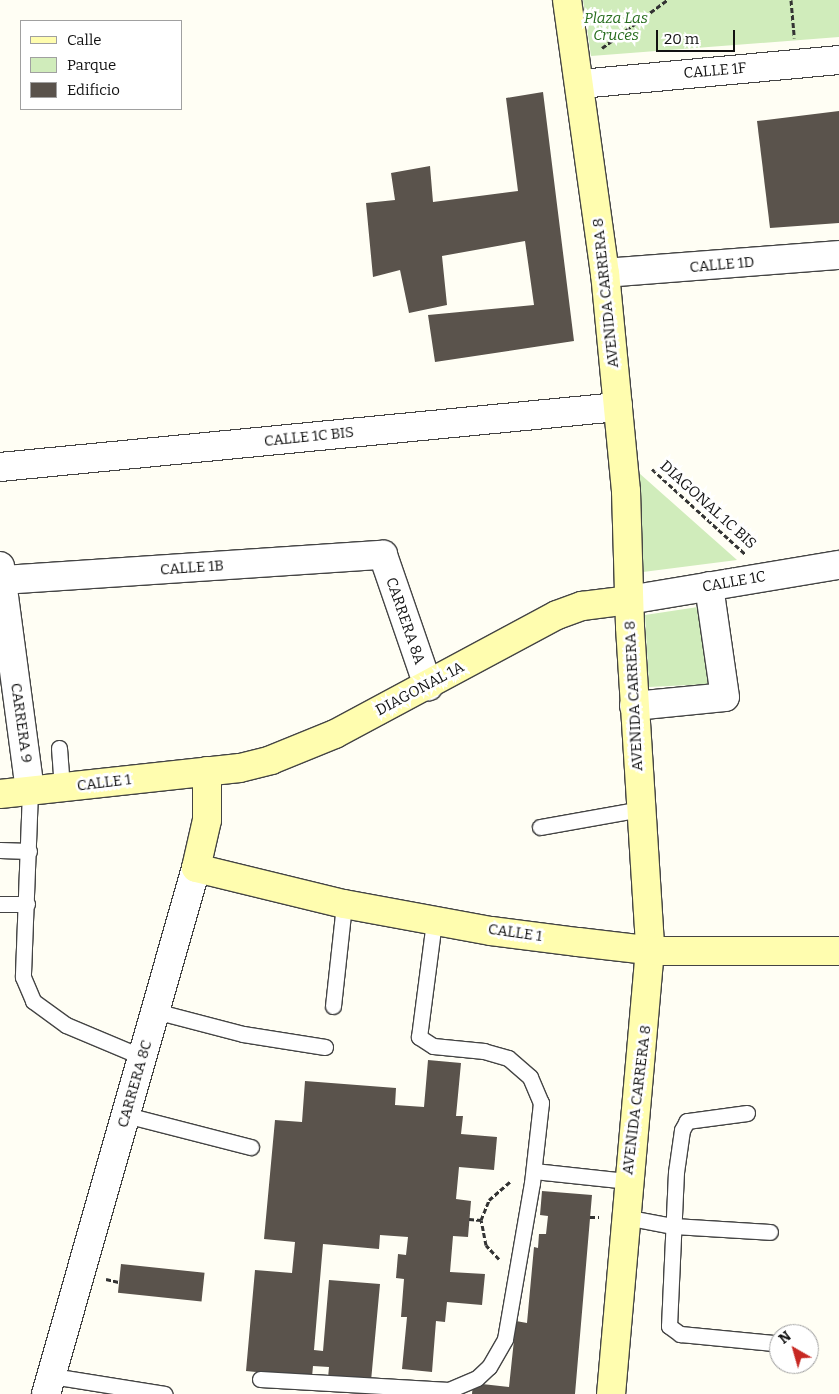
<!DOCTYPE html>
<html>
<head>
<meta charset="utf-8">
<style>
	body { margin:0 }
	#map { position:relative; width:839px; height:1394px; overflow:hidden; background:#fffef4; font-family:Bitter,serif }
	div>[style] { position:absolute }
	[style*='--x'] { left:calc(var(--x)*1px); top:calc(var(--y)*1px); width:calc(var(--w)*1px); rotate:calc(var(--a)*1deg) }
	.green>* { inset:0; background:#d0ecbb }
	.building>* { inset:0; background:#5a534c; transform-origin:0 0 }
	.path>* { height:3px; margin-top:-1.5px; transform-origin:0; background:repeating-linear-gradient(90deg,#333 0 5px,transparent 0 7.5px) }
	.roads { filter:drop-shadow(1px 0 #444) drop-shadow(-1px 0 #444) drop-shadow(0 1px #444) drop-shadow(0 -1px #444) }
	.lane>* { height:15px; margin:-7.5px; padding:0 7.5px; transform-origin:7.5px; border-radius:7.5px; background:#fff }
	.street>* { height:28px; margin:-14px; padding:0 14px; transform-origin:14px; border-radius:14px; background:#fff }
	.secondary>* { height:28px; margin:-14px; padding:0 14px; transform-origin:14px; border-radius:14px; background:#fffdaf }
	span { translate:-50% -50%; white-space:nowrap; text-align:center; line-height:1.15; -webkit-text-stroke:5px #fff; paint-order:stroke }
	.park-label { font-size:15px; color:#266c1d; font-style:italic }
	.street-label { font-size:15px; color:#111 }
	.legend { position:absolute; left:20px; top:20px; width:162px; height:90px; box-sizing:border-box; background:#fff; border:1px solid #a0a0a0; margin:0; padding:6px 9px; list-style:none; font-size:15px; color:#111 }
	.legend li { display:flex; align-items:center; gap:10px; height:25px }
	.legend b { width:25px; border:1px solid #a0a0a0 }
	.north { position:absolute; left:769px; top:1324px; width:50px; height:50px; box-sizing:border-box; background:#fff; border:1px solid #a0a0a0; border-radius:50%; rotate:322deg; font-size:14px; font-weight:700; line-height:20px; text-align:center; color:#111 }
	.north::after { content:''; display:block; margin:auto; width:18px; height:22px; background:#c72822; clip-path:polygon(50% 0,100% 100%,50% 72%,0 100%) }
	.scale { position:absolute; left:656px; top:30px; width:79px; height:22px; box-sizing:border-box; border:2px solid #111; border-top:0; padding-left:6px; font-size:15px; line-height:18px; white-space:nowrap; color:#111; -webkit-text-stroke:4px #fff; paint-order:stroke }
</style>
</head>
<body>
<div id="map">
	<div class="green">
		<div style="clip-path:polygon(583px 0,839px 0,839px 37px,591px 56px)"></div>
		<div style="clip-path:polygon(639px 473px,737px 560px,643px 572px)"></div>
		<div style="clip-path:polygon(698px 607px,709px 684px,649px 687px,645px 615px)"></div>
	</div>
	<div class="building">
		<div style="clip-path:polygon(543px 92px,574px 341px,435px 362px,428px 315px,534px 305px,525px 241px,442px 256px,447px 305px,409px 313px,400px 270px,373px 277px,366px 203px,395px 200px,391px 173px,430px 166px,433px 202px,518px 191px,506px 98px)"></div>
		<div style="clip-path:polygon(839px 111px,839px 223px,770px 228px,757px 121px)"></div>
		<div style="clip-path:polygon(428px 1060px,461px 1063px,456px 1116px,463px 1116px,461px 1134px,497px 1137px,494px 1170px,459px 1167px,456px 1199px,471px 1201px,468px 1237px,453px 1236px,450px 1272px,485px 1274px,482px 1305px,447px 1302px,445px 1322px,436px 1321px,432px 1372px,402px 1369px,407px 1317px,401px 1317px,404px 1279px,396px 1278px,398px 1254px,406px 1255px,408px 1237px,380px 1235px,379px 1249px,323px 1244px,314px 1350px,323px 1351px,329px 1280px,380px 1284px,371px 1381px,328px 1378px,329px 1367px,313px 1366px,312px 1377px,246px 1371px,255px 1270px,292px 1273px,295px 1242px,264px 1239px,275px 1120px,302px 1122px,305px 1081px,396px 1088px,395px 1105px,424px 1107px)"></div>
		<div style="clip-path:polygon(542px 1191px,592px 1195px,575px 1394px,472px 1394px,473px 1383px,509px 1387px,516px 1321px,527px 1323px,534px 1247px,538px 1248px,539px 1234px,546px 1234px,548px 1216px,540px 1215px)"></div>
		<div style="left:121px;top:1264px;width:84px;height:29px;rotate:6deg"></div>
	</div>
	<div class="path">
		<div style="--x:791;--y:0;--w:38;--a:85"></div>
		<div style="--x:602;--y:48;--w:81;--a:-36.4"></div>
		<div style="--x:652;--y:469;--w:126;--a:42.4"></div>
		<div style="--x:590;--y:1217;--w:9;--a:0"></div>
		<div style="--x:469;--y:1219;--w:12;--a:5"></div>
		<div style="--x:499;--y:1259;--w:19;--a:-133"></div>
		<div style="--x:486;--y:1245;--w:25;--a:-101"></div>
		<div style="--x:481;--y:1220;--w:22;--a:-68"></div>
		<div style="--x:489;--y:1200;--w:29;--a:-41"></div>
		<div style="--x:106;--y:1279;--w:13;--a:13"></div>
	</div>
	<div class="roads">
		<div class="lane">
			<div style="--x:59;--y:748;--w:40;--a:85.7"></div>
			<div style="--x:30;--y:791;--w:186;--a:92.2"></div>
			<div style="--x:23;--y:977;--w:26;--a:67"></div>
			<div style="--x:33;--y:1001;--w:41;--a:36"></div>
			<div style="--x:66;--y:1025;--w:82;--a:22.8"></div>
			<div style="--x:540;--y:827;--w:103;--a:-10.1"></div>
			<div style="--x:0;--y:850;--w:29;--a:2"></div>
			<div style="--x:0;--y:904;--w:27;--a:0"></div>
			<div style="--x:333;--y:1006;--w:103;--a:-83.8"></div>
			<div style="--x:155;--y:1011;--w:91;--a:14.6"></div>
			<div style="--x:243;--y:1034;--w:83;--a:9"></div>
			<div style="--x:747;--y:1113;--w:61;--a:172.4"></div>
			<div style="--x:687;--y:1121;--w:10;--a:119"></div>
			<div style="--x:682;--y:1130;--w:42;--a:98.1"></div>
			<div style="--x:676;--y:1172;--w:154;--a:92.6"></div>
			<div style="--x:669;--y:1326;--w:14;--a:36"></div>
			<div style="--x:680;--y:1334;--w:94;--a:5.5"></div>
			<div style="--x:126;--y:1115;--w:129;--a:14.4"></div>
			<div style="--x:534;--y:1171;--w:95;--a:6.1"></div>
			<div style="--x:625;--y:1217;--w:49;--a:10.6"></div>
			<div style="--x:673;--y:1226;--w:97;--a:3.5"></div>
			<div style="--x:52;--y:1376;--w:114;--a:9.1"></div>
			<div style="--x:260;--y:1379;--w:189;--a:3.3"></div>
			<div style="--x:449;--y:1390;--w:30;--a:-23"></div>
			<div style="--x:477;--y:1378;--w:16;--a:-43"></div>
			<div style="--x:489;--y:1367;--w:32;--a:-60"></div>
			<div style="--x:505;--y:1339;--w:158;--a:-80.2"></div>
			<div style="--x:532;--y:1183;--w:81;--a:-83.6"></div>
			<div style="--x:541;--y:1103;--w:28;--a:-113"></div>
			<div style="--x:530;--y:1077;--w:29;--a:-139"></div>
			<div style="--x:508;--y:1058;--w:25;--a:-164"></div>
			<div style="--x:484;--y:1051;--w:51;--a:-174.4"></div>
			<div style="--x:433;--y:1046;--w:17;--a:-147"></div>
			<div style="--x:419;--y:1037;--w:117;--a:-82.6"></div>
		</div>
		<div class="street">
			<div style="--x:591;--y:83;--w:249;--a:-5.3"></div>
			<div style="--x:605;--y:273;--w:235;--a:-4.4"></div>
			<div style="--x:0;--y:467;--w:621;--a:-5.55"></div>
			<div style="--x:0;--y:566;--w:227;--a:82.4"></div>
			<div style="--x:2;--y:580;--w:382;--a:-3.8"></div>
			<div style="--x:383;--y:555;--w:139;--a:71"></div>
			<div style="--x:629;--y:600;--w:213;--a:-9.5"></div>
			<div style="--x:634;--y:706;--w:91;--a:-5.6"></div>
			<div style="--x:725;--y:697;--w:112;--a:-98.2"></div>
			<div style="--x:46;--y:1394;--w:547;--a:-74.08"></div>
		</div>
		<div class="secondary">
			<div style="--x:567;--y:0;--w:276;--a:82.1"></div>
			<div style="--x:605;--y:273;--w:219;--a:84.5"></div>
			<div style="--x:626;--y:491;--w:136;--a:88.3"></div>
			<div style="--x:630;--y:627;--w:323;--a:86.4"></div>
			<div style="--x:650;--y:949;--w:447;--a:95"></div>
			<div style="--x:207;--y:771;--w:49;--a:90"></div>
			<div style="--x:207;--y:820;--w:49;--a:102.9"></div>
			<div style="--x:196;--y:868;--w:152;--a:13.7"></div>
			<div style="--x:344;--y:904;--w:149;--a:10.4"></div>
			<div style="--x:491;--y:931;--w:88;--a:7.2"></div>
			<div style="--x:578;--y:942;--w:79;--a:6.6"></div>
			<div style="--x:656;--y:951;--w:183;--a:0"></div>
			<div style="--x:0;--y:794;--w:241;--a:-6.2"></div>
			<div style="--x:240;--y:768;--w:32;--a:-14"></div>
			<div style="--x:271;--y:760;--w:69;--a:-22.1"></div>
			<div style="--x:335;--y:734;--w:252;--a:-28.2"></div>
			<div style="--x:557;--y:615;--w:27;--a:-20"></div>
			<div style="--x:582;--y:606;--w:47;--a:-7.3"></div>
		</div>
	</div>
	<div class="park-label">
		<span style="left:616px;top:27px">Plaza Las<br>Cruces</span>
	</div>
	<div class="street-label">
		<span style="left:715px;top:71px;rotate:-5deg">CALLE 1F</span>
		<span style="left:722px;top:265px;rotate:-5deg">CALLE 1D</span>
		<span style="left:606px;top:293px;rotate:-96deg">AVENIDA CARRERA 8</span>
		<span style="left:309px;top:437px;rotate:-6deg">CALLE 1C BIS</span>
		<span style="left:708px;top:505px;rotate:42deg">DIAGONAL 1C BIS</span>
		<span style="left:192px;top:568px;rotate:-4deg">CALLE 1B</span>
		<span style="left:734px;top:582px;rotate:-10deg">CALLE 1C</span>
		<span style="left:405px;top:621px;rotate:71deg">CARRERA 8A</span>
		<span style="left:420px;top:689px;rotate:-28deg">DIAGONAL 1A</span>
		<span style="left:634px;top:696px;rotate:-93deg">AVENIDA CARRERA 8</span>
		<span style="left:21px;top:723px;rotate:82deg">CARRERA 9</span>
		<span style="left:104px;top:783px;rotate:-7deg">CALLE 1</span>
		<span style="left:515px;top:933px;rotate:8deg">CALLE 1</span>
		<span style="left:135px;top:1084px;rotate:-74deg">CARRERA 8C</span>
		<span style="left:637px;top:1100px;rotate:-83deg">AVENIDA CARRERA 8</span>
	</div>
	<ul class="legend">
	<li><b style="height:6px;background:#fffdaf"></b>Calle</li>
	<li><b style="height:14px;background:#d0ecbb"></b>Parque</li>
	<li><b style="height:14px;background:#5a534c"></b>Edificio</li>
	</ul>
	<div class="north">N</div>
	<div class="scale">20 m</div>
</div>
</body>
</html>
